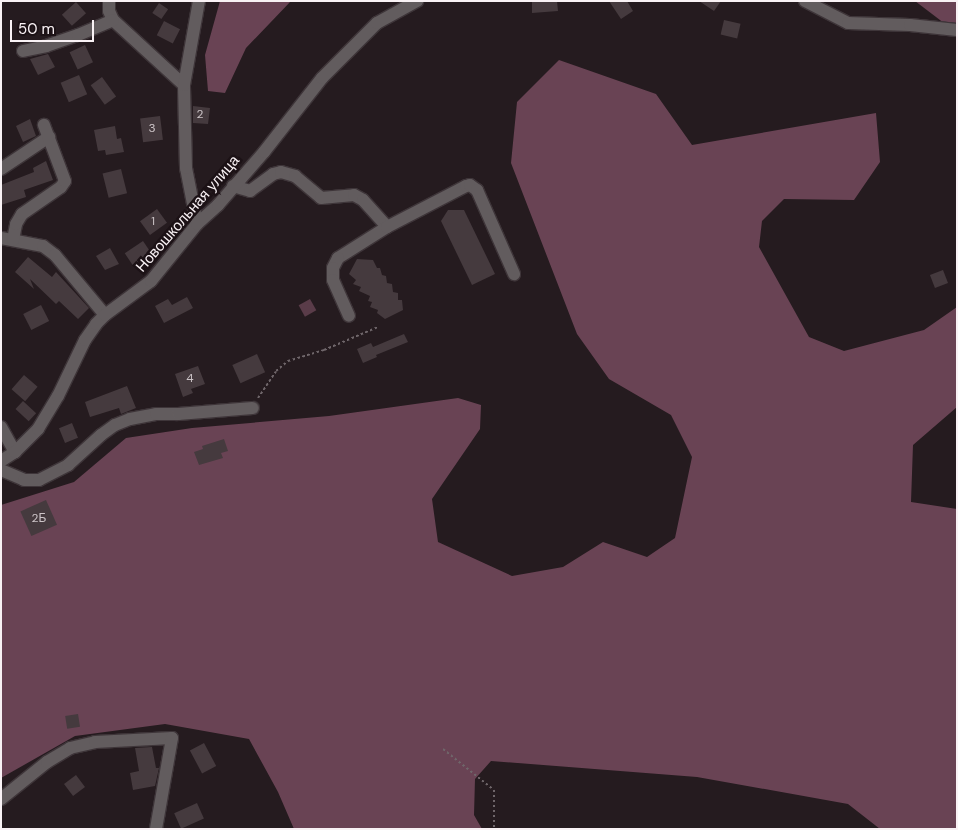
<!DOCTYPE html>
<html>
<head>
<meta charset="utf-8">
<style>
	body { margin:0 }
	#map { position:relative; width:958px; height:830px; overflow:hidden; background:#251b1f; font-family:"DM Sans",sans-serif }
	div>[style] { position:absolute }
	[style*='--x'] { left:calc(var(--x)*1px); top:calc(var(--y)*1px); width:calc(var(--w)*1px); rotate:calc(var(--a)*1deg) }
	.green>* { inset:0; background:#5a3c49; transform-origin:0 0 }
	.forest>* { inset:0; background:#694354 }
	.building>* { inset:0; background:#453a3e; transform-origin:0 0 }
	.path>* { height:2px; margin-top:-1px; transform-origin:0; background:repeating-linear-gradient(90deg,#6f666a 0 2.5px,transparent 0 5px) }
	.roads { filter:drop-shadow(1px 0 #3e3539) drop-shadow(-1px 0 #3e3539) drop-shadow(0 1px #3e3539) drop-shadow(0 -1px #3e3539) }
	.minor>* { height:12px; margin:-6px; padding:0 6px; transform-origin:6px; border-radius:6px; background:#625c5e }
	span { translate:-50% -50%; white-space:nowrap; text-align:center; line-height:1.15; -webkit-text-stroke:5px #1c1216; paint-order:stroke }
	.number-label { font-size:12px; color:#ccc4c7 }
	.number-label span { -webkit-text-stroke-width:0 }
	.street-label { font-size:15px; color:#f9f2f5 }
	.frame { position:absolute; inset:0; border:2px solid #f9f2f5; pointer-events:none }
	.scale { position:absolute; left:10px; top:20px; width:84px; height:22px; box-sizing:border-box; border:2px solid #f9f2f5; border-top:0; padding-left:6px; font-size:15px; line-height:18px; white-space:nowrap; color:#f9f2f5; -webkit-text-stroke:4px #1c1216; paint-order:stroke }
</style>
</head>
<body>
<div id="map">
	<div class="green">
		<div style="left:310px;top:299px;width:13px;height:13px;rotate:61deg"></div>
	</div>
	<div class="forest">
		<div style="clip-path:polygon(220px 1px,291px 1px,246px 48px,225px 93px,208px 91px,205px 55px)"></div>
		<div style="clip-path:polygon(915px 1px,957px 1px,957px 33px)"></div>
		<div style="clip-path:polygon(559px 60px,656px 94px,692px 145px,876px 113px,880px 162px,854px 200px,784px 199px,762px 221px,759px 247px,809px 337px,844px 351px,924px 330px,957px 307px,957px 407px,913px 445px,911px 502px,957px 509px,957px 829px,880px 829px,848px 804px,697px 777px,491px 761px,475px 779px,474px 815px,482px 829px,294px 829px,278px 792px,249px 739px,165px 724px,75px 736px,1px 778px,1px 505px,74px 482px,126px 438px,192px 428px,329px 416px,458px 398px,481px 405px,480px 429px,432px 499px,438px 542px,512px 576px,563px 567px,603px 542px,647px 557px,675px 538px,692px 457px,671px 415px,609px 379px,577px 334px,511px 163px,517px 102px)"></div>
	</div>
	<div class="building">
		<div style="clip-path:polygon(532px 1px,557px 1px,558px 11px,532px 13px)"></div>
		<div style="clip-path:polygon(609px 1px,627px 1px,633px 11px,621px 19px)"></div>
		<div style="clip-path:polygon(699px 1px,721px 1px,714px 11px)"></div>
		<div style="left:76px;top:2px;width:15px;height:19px;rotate:48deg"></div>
		<div style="left:159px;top:3px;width:11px;height:12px;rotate:34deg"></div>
		<div style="left:724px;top:20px;width:17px;height:15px;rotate:13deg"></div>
		<div style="left:164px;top:21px;width:18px;height:16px;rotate:27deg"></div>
		<div style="left:85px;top:45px;width:19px;height:17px;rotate:65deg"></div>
		<div style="clip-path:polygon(48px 54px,55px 67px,38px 75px,30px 59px)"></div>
		<div style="left:79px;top:75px;width:21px;height:20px;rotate:67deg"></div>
		<div style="left:102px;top:77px;width:24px;height:14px;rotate:54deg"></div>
		<div style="clip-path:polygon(193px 106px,210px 108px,208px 124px,193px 123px)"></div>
		<div style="left:160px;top:116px;width:24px;height:20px;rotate:83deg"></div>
		<div style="clip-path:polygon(30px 119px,36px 136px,23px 142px,16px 126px)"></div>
		<div style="clip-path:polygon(115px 126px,117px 139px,121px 138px,124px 152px,106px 155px,105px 150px,98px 151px,94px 130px)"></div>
		<div style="clip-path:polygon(46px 161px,53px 180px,24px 190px,26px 197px,1px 205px,1px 185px,34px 172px,33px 168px)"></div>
		<div style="left:121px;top:169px;width:25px;height:19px;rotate:76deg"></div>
		<div style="left:157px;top:209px;width:17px;height:21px;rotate:54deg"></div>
		<div style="clip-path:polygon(448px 210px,464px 210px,495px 274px,472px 285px,441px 221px)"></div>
		<div style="left:143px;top:241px;width:14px;height:22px;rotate:56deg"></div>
		<div style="clip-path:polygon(110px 248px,119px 264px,105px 270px,96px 256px)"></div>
		<div style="clip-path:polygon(28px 257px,52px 277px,56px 272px,89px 308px,78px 319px,59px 301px,56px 304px,30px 279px,34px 289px,15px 272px)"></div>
		<div style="clip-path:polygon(357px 259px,373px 260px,377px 268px,380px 268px,382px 275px,386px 276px,387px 283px,392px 284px,393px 292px,398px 293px,398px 300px,402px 300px,403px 310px,385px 319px,377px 313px,378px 310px,370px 307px,372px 302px,368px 301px,370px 296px,359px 291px,361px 287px,353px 284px,356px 280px,349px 274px)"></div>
		<div style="left:943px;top:270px;width:14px;height:14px;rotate:69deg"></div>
		<div style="clip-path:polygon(187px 297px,193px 308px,164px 323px,155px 306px,168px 299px,172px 305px)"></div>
		<div style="left:41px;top:305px;width:18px;height:20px;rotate:63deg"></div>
		<div style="clip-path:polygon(404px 334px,408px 342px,376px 355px,377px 357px,363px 363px,357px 349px,371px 343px,373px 347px)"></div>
		<div style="left:257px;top:354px;width:20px;height:27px;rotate:66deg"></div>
		<div style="clip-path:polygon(198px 366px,205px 384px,191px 389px,193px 393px,183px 397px,175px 374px)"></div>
		<div style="left:24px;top:375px;width:18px;height:19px;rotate:41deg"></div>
		<div style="clip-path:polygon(127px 386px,136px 408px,121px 414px,119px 408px,90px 417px,85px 402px)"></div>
		<div style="left:23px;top:401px;width:18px;height:11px;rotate:43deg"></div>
		<div style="left:72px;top:423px;width:16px;height:14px;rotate:68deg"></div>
		<div style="clip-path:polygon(224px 439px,228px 451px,221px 453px,223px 458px,199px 465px,194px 452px,203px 449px,202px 446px)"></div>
		<div style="left:46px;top:500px;width:27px;height:28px;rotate:66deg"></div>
		<div style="left:78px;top:714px;width:13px;height:13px;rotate:81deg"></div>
		<div style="left:204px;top:743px;width:26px;height:16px;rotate:62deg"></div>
		<div style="clip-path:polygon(152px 747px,156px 768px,159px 768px,155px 786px,133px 790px,130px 773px,139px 771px,135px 748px)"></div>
		<div style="left:76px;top:775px;width:15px;height:15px;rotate:53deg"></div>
		<div style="left:197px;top:803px;width:17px;height:25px;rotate:66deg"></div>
	</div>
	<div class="path">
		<div style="--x:258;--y:398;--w:32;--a:-56"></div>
		<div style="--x:276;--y:371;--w:16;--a:-40"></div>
		<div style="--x:288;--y:361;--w:38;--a:-17"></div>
		<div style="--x:324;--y:350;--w:59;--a:-23.1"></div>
		<div style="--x:443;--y:749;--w:65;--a:38.8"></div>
		<div style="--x:494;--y:790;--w:39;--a:90"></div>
	</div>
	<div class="roads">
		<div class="minor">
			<div style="--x:109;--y:1;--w:10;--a:90"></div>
			<div style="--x:109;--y:11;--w:10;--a:66"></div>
			<div style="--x:113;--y:20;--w:96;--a:42.5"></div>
			<div style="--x:805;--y:1;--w:48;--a:27.1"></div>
			<div style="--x:848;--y:23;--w:62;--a:1.8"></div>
			<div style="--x:910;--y:25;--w:47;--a:6.1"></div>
			<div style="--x:23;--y:51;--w:24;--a:-12"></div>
			<div style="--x:46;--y:46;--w:34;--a:-19"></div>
			<div style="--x:78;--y:35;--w:38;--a:-23"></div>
			<div style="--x:1;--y:169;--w:58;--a:-33.7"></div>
			<div style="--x:233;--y:186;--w:18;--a:16"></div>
			<div style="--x:250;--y:191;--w:29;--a:-36"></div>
			<div style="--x:273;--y:174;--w:8;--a:-14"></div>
			<div style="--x:281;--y:172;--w:15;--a:16"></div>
			<div style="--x:295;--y:176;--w:34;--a:40"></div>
			<div style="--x:321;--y:198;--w:33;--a:-5"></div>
			<div style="--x:354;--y:195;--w:10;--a:29"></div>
			<div style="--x:363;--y:200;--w:36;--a:48"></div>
			<div style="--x:387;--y:227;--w:58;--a:147.7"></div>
			<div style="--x:338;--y:258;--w:11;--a:117"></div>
			<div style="--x:333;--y:268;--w:12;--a:90"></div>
			<div style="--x:333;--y:280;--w:39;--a:66"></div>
			<div style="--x:197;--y:224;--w:57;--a:-101.1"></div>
			<div style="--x:186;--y:168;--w:83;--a:-91.4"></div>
			<div style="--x:184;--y:85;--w:85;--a:-79.9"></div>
			<div style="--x:387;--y:227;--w:89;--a:-27.4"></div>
			<div style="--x:466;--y:186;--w:4;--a:-14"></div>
			<div style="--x:470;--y:185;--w:9;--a:36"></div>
			<div style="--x:477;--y:190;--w:92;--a:66.2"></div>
			<div style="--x:1;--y:238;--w:43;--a:10.8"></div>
			<div style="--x:43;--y:246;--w:15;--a:37"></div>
			<div style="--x:55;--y:255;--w:78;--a:50.2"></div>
			<div style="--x:13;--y:240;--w:16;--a:-79"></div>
			<div style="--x:16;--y:224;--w:12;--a:-59"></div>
			<div style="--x:22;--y:214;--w:47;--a:-34.7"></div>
			<div style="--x:61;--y:187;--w:7;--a:-56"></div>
			<div style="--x:65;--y:181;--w:60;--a:-110.6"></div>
			<div style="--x:1;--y:427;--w:29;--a:61"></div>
			<div style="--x:1;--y:461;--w:17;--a:-33"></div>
			<div style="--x:15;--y:452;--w:33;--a:-45"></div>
			<div style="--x:38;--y:429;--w:39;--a:-59"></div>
			<div style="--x:58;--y:396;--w:62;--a:-64.3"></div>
			<div style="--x:85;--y:340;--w:19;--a:-55"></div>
			<div style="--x:96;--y:324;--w:13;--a:-45"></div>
			<div style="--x:105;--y:315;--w:57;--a:-36.5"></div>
			<div style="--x:151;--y:281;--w:73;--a:-51.1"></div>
			<div style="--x:197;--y:224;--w:28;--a:-42"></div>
			<div style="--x:218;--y:205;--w:70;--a:-49"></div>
			<div style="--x:264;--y:152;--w:94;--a:-51.9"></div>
			<div style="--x:322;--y:78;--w:78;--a:-45"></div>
			<div style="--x:377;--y:23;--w:46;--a:-28.8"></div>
			<div style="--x:1;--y:470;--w:25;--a:23"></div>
			<div style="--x:24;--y:480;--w:15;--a:0"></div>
			<div style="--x:39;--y:480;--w:33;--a:-27"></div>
			<div style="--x:68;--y:465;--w:45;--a:-42.3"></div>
			<div style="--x:101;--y:435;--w:17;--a:-36"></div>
			<div style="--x:115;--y:425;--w:16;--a:-22"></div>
			<div style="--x:130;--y:419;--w:26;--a:-11"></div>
			<div style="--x:156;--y:414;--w:22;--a:0"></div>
			<div style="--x:178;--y:414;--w:75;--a:-4.6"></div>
			<div style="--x:1;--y:799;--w:59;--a:-38.8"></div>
			<div style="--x:47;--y:762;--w:27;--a:-31"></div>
			<div style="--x:70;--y:748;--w:26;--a:-13"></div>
			<div style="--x:95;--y:742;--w:77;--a:-3"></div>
			<div style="--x:172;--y:738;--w:92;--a:100"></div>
		</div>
	</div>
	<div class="number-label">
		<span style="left:200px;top:115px">2</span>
		<span style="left:152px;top:129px">3</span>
		<span style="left:153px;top:222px">1</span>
		<span style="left:190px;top:379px">4</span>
		<span style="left:39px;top:519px">2Б</span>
	</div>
	<div class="street-label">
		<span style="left:188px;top:214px;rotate:-49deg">Новошкольная улица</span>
	</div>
	<div class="frame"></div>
	<div class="scale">50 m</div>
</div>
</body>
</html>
